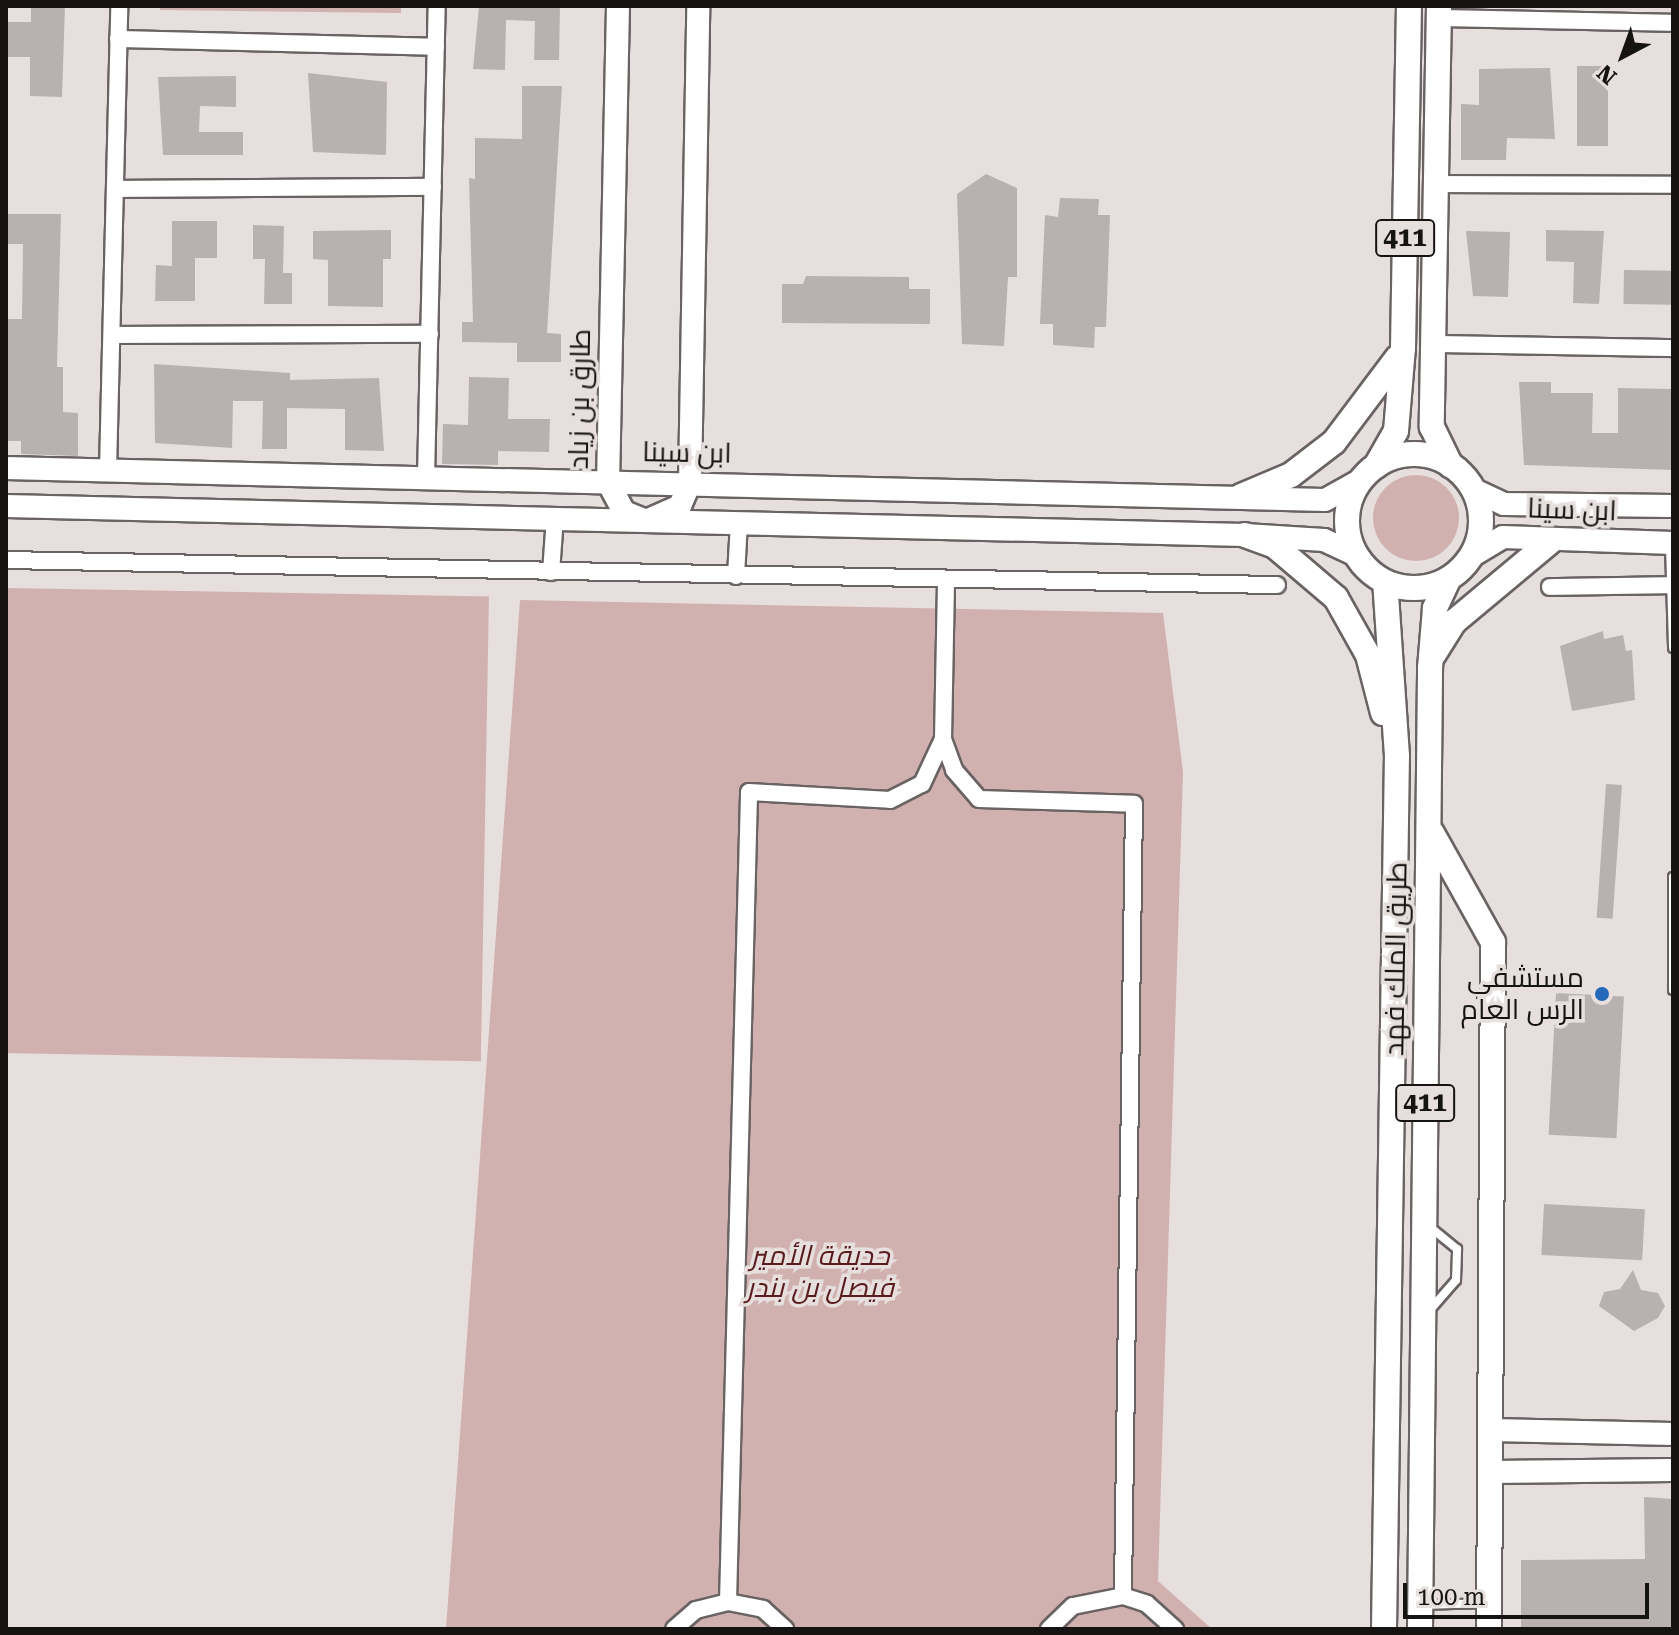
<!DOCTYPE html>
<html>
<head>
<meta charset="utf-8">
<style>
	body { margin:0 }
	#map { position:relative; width:1679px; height:1635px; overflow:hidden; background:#e7dfde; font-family:"Roboto Serif",Cairo,serif }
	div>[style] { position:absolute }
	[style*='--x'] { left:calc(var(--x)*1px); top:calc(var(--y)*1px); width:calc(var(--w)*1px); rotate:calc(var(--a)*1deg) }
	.green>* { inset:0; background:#d1b1af; transform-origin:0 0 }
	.round { border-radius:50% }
	.building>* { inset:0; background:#b9b1b0; transform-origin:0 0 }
	.roads { filter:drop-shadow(2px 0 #6a6363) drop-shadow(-2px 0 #6a6363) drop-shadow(0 2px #6a6363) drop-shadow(0 -2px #6a6363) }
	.lane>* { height:8px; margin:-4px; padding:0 4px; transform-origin:4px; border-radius:4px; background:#fff }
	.street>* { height:16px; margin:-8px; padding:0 8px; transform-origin:8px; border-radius:8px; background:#fff }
	.secondary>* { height:22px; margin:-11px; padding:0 11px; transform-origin:11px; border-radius:11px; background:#fff }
	.primary>* { height:24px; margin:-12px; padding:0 12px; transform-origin:12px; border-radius:12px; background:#fff }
	.primary>.ring { margin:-12px; padding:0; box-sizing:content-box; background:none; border:24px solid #fff; border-radius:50% }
	.dots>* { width:22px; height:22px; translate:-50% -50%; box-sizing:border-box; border:4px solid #e7dfde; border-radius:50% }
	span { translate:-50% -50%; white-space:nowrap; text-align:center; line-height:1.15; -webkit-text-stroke:7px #e7dfde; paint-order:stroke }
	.shield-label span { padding:2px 6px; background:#e7dfde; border:2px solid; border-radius:6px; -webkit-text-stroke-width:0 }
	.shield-label { font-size:26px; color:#161313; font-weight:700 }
	.street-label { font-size:28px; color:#161313 }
	.poi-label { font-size:28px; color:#161313 }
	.right { translate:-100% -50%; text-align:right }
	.park-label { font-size:28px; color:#591b1e; font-style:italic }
	.frame { position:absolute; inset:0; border:8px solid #161313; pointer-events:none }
	.north { position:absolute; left:1583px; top:16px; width:80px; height:80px; -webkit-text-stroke:6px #e7dfde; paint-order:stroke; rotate:221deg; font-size:22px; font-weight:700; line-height:32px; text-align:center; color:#161313 }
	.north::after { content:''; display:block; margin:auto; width:28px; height:36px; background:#161313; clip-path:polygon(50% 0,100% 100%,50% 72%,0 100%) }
	.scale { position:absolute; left:1403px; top:1583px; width:246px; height:36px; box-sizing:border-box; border:4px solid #161313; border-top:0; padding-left:10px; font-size:24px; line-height:28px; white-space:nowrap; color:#161313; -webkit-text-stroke:6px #e7dfde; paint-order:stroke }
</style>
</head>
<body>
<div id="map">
	<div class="green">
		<div style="clip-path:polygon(160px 6px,401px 6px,401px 13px,160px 10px)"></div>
		<div class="round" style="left:1373px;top:475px;width:86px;height:86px"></div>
		<div style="left:6px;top:588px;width:483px;height:465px;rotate:1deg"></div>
		<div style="clip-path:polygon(520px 600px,1163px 613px,1183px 772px,1158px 1581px,1212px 1629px,446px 1629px)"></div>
	</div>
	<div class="building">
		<div style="clip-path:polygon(31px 6px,65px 6px,62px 97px,30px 96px,30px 57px,6px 57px,6px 22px,31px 22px)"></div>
		<div style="clip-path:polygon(479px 6px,560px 6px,559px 60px,534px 60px,535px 21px,506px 20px,505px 70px,473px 69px)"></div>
		<div style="left:1577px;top:66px;width:31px;height:80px"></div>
		<div style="clip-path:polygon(1550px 68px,1555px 139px,1507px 138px,1506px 160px,1461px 160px,1461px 104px,1479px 105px,1479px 69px)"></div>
		<div style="clip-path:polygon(308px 73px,387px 82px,386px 155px,313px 152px)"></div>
		<div style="clip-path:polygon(236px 76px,236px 107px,200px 106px,199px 132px,243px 132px,243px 155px,163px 155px,158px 77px)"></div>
		<div style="clip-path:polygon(522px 86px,562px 86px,547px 333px,561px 334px,561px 362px,517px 362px,517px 343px,462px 342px,462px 322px,473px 322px,469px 178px,475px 179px,475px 138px,522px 139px)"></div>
		<div style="clip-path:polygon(986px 174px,1017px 188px,1017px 277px,1008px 277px,1004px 346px,962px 344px,957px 194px)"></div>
		<div style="clip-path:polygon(1060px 198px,1099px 199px,1098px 215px,1110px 215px,1106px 327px,1095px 327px,1094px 348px,1053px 345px,1053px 324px,1040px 324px,1045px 215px,1058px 217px)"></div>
		<div style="clip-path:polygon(6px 214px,61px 214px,57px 367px,63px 367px,63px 412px,78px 413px,78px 456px,21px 454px,21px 441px,6px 441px,6px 319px,22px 319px,23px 244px,6px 244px)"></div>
		<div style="clip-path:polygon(172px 221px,217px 221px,217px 258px,195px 258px,195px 301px,155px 301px,156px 265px,172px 266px)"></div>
		<div style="clip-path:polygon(253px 225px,284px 226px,283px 273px,292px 273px,292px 304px,264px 304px,265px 259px,253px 259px)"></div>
		<div style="clip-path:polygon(391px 230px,391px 259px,383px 259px,383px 307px,328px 306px,328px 260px,313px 259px,313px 231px)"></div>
		<div style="clip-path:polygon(1546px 230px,1604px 231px,1599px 304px,1573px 303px,1574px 262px,1546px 261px)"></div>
		<div style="clip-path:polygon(1466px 231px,1510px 232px,1508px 297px,1473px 296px)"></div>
		<div style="left:1624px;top:270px;width:49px;height:34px;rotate:1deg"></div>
		<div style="clip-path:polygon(806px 276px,909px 277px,909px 289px,930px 289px,930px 324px,782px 323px,782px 284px,803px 284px)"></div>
		<div style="clip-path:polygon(154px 364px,290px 373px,290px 380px,379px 378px,384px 451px,345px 450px,345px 409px,287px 408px,287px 449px,262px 449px,263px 401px,233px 401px,232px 448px,155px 443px)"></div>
		<div style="clip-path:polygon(469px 377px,509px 378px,508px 419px,550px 419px,549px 452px,498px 451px,498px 465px,442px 464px,443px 424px,468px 425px)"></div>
		<div style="clip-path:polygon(1519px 382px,1551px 382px,1551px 393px,1593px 393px,1592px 433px,1618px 433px,1618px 388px,1673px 389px,1673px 470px,1524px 465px)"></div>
		<div style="clip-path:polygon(1603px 631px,1604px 639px,1623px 635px,1626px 651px,1632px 650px,1635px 700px,1572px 711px,1560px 646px)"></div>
		<div style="left:1606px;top:784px;width:16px;height:134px;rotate:4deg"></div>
		<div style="left:1556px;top:993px;width:68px;height:142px;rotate:3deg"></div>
		<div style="left:1544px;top:1204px;width:101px;height:51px;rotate:3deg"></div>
		<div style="clip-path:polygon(1633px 1270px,1641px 1290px,1658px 1293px,1665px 1306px,1658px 1318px,1634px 1331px,1599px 1306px,1604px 1292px,1620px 1289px)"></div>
		<div style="clip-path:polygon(1644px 1497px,1673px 1499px,1671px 1629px,1521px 1629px,1521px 1560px,1645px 1559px)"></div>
	</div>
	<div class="roads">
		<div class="lane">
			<div style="--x:1670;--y:545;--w:103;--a:88.3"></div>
			<div style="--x:1673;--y:877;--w:113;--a:90"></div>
			<div style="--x:1429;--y:1311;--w:41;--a:-48.9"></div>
			<div style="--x:1456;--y:1280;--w:31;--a:-88"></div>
			<div style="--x:1457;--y:1249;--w:35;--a:-141"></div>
			<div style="--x:1423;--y:1605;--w:62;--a:-1.8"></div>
		</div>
		<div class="street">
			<div style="--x:1438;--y:18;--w:235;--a:1.2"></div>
			<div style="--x:118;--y:39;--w:318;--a:1.4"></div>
			<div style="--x:1435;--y:184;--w:238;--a:0.2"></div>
			<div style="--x:115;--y:189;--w:318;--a:-0.4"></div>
			<div style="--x:112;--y:335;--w:318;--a:-0.2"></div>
			<div style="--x:1433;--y:344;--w:240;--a:1"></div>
			<div style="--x:108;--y:470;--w:464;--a:-88.6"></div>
			<div style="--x:426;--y:477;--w:471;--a:-88.7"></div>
			<div style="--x:6;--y:560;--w:1271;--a:1.13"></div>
			<div style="--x:551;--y:572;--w:54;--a:-85.8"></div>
			<div style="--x:736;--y:576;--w:53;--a:-86.8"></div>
			<div style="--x:1550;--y:587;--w:123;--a:-0.9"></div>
			<div style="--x:943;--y:739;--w:158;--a:-88.9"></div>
			<div style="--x:728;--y:1602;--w:810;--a:-88.51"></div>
			<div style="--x:749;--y:792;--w:141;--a:3.2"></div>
			<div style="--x:890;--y:800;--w:36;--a:-27"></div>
			<div style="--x:922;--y:784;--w:50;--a:-65"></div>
			<div style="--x:943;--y:739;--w:33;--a:70"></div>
			<div style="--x:954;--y:770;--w:38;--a:49"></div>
			<div style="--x:979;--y:799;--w:155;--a:1.8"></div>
			<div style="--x:1134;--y:804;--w:792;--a:90.8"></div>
			<div style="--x:674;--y:1629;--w:29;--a:-41"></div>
			<div style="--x:696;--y:1610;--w:33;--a:-14"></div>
			<div style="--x:728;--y:1602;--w:36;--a:11"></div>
			<div style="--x:763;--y:1609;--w:30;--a:42"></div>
			<div style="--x:1049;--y:1629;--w:33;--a:-44"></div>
			<div style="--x:1073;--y:1606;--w:51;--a:-11.3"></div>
			<div style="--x:1123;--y:1596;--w:25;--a:18"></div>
			<div style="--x:1147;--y:1604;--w:38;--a:42"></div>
		</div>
		<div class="secondary">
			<div style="--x:618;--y:6;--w:476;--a:91.2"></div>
			<div style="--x:608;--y:482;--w:34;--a:62"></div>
			<div style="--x:624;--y:512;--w:24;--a:22"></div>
			<div style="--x:646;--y:521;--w:37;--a:-24"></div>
			<div style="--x:680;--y:506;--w:25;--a:-67"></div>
			<div style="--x:690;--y:483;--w:477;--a:-89"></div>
			<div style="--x:6;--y:468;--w:1319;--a:1.39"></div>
			<div style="--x:1325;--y:500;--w:41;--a:-29.1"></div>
			<div style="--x:1474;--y:490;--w:33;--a:25"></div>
			<div style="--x:1504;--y:504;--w:169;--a:0.7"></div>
			<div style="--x:6;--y:506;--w:1239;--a:1.34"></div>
			<div style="--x:1245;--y:535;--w:79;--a:3.6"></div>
			<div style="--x:1324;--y:540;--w:35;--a:25"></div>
			<div style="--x:1473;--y:555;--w:35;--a:-31"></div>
			<div style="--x:1503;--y:537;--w:170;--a:2"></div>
			<div style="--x:1492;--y:1430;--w:181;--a:1.3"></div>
			<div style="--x:1491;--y:1472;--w:182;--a:-0.6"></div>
		</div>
		<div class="primary">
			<div style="--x:1439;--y:6;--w:421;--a:91"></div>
			<div style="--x:1432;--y:427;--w:43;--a:64"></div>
			<div class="ring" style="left:1347px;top:454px;width:110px;height:110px"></div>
			<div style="--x:1376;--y:466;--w:40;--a:-60.3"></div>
			<div style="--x:1396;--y:431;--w:83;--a:-85.2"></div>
			<div style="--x:1403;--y:348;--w:342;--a:-89"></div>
			<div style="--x:1241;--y:496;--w:54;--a:-22.8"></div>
			<div style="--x:1291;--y:475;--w:54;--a:-37.5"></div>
			<div style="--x:1334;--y:442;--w:106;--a:-53"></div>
			<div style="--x:1245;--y:535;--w:32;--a:20"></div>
			<div style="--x:1275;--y:546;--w:80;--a:40.4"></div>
			<div style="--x:1336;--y:598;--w:65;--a:60.7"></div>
			<div style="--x:1368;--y:655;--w:60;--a:75.5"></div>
			<div style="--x:1434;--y:654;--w:39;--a:-58"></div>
			<div style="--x:1455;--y:621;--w:125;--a:-39.8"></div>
			<div style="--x:1432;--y:833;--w:125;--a:60.8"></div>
			<div style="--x:1493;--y:942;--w:687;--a:90.33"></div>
			<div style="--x:1384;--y:1629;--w:873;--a:-89.15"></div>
			<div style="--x:1397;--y:756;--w:174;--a:-93.9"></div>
			<div style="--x:1420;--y:1629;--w:961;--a:-89.4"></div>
			<div style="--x:1430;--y:668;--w:60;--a:-85.2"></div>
			<div style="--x:1435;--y:608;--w:31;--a:-65"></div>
		</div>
	</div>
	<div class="dots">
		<div style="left:1602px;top:994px;background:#2368b9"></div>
	</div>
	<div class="shield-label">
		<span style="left:1405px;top:238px">411</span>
		<span style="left:1425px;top:1103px">411</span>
	</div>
	<div class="street-label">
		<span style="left:580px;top:399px;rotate:-89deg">طارق بن زياد</span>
		<span style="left:687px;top:453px;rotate:1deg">ابن سينا</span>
		<span style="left:1572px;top:510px;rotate:2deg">ابن سينا</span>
		<span style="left:1396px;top:959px;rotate:-89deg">طريق الملك فهد</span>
	</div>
	<div class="poi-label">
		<span class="right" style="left:1584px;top:994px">مستشفي<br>الرس العام</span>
	</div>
	<div class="park-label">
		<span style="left:820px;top:1272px">حديقة الأمير<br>فيصل بن بندر</span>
	</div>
	<div class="frame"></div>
	<div class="north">N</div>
	<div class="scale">100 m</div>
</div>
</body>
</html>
